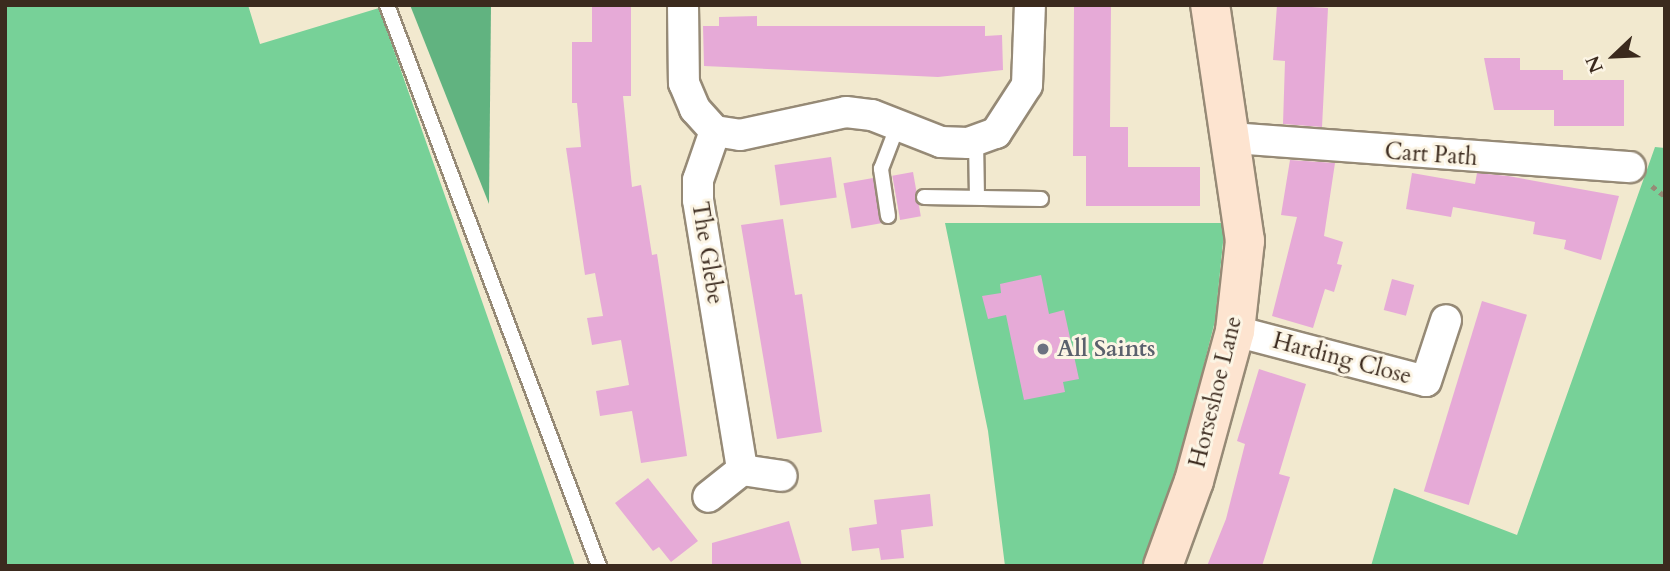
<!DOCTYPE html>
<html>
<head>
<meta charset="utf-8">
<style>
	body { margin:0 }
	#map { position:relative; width:1670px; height:571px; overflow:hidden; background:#f2e9cf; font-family:Cardo,serif }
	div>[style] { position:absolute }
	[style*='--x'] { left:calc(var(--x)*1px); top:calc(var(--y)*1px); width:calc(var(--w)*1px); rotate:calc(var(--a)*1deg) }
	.green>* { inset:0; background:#77d198 }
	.forest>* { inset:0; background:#61b380 }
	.building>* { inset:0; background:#e6aad7; transform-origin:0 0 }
	.path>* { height:4.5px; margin-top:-2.25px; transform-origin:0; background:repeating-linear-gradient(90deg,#968a76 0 5px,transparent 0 10px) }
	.roads { filter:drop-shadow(2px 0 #968a76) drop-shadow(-2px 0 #968a76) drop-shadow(0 2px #968a76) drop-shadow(0 -2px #968a76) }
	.lane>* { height:14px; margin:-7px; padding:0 7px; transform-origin:7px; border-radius:7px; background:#fff }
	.street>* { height:30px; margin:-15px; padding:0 15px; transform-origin:15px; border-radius:15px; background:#fff }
	.secondary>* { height:38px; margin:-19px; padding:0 19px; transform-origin:19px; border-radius:19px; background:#fde4d0 }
	.dots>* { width:19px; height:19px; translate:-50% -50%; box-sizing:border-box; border:4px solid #fcf5e5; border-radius:50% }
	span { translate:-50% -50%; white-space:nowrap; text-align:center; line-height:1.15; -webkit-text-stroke:6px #fcf5e5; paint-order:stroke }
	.street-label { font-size:23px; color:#3b2a1e }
	.worship-label { font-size:23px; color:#5b616d; font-weight:700 }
	.left { translate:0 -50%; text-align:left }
	.frame { position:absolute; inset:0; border:7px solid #3b2a1e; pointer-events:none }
	.north { position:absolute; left:1579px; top:21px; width:70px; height:70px; -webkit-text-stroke:5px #fcf5e5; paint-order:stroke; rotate:247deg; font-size:19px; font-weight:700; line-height:28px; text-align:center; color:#3b2a1e }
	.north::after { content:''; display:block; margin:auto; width:24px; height:32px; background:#3b2a1e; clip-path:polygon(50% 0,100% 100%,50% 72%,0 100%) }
</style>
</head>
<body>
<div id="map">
	<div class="green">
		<div style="clip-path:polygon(5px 5px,248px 5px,260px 44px,379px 8px,575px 566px,5px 566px)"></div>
		<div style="clip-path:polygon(1655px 147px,1665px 148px,1665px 566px,1371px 566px,1394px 488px,1517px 535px)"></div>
		<div style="clip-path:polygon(945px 223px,1225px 223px,1215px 321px,1176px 475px,1142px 566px,1005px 566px,988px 431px)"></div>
	</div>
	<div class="forest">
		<div style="clip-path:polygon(410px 5px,491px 5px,489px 204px)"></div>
	</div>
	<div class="building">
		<div style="clip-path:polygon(592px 5px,631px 5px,631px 96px,623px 96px,632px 187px,641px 185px,652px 255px,657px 254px,687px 456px,641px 463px,632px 411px,600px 416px,596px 391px,629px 385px,621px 340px,592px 345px,587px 318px,603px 316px,595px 273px,585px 275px,566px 148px,581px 147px,577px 103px,572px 103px,572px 42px,592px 42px)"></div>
		<div style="clip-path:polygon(1277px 5px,1328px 8px,1322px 127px,1283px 124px,1285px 61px,1273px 60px)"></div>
		<div style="clip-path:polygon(1074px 7px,1111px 7px,1110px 127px,1128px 127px,1128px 167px,1200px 167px,1200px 206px,1086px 206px,1086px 156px,1073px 156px)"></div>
		<div style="clip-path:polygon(757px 16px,757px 26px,985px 26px,985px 36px,1002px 35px,1003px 70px,938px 77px,704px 66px,703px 26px,719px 26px,719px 17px)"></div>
		<div style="clip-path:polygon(1484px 58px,1520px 58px,1520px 70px,1563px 70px,1563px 80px,1624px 80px,1624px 126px,1554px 126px,1554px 110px,1494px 110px)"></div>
		<div style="left:831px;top:157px;width:41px;height:57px;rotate:82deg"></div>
		<div style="clip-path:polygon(1290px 160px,1335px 163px,1324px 236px,1343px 242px,1337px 264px,1342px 265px,1334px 292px,1325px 289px,1313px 328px,1272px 316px,1297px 217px,1281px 215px)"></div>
		<div style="left:913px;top:172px;width:45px;height:21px;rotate:80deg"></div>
		<div style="clip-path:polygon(1412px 173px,1475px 184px,1477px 173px,1508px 176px,1619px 196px,1601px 260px,1564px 249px,1566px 240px,1533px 234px,1535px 222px,1453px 207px,1451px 217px,1406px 209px)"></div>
		<div style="left:873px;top:178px;width:46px;height:30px;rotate:80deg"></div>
		<div style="clip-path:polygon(783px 219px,795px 295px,802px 294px,822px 432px,777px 439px,741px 225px)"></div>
		<div style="clip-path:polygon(1041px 275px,1049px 314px,1064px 310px,1079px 379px,1063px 382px,1065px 392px,1024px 400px,1006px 315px,988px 319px,982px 296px,1001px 293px,1000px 284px)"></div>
		<div style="left:1392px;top:279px;width:23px;height:32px;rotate:15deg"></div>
		<div style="left:1482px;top:301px;width:47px;height:199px;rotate:17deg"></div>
		<div style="clip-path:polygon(1259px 369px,1306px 384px,1279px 474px,1290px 477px,1262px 566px,1207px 566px,1226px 519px,1245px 444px,1237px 441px)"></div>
		<div style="clip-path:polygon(648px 478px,698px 541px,671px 562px,659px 547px,653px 551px,615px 503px)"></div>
		<div style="clip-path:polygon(930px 494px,933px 526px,901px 530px,904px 558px,881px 560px,879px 548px,852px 551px,849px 528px,877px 524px,874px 500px)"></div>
		<div style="clip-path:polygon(789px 521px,802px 566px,712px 566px,712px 543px)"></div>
	</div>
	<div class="path">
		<div style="--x:1652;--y:186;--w:16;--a:38"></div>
	</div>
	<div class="roads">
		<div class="lane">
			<div style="--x:387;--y:5;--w:600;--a:69.3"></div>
			<div style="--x:976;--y:140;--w:57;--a:89"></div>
			<div style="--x:924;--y:197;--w:117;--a:1"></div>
			<div style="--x:888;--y:216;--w:48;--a:-98.5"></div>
			<div style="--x:881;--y:169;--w:45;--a:-69.1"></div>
		</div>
		<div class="street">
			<div style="--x:683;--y:5;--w:78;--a:89.3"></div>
			<div style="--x:684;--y:83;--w:28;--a:67"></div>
			<div style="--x:695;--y:109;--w:30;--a:48"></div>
			<div style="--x:715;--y:131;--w:52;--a:109.1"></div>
			<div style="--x:698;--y:180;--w:20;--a:90"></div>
			<div style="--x:698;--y:200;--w:274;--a:80.7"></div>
			<div style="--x:742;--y:470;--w:43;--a:141.5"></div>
			<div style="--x:715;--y:131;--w:25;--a:9"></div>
			<div style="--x:740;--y:135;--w:108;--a:-12.2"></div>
			<div style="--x:846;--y:112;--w:26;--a:7"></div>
			<div style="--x:872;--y:115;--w:74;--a:21.4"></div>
			<div style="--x:941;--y:142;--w:27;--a:2"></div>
			<div style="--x:968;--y:143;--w:30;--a:-20"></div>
			<div style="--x:996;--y:133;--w:57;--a:-57.1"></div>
			<div style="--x:1027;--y:85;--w:80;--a:-87.9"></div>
			<div style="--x:1232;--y:138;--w:399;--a:4.2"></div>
			<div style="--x:1235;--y:331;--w:197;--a:14.7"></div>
			<div style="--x:1426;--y:381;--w:64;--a:-71.8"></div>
			<div style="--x:742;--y:470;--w:40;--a:8.5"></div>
		</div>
		<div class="secondary">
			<div style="--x:1163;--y:566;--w:90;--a:-70"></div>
			<div style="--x:1194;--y:481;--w:156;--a:-74.7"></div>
			<div style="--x:1235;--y:331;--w:91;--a:-83.7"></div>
			<div style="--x:1245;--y:241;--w:239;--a:-98.4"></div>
		</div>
	</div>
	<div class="dots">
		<div style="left:1043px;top:349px;background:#6b7280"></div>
	</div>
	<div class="street-label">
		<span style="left:1431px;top:155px;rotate:4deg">Cart Path</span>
		<span style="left:707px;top:253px;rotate:81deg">The Glebe</span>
		<span style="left:1342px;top:359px;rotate:15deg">Harding Close</span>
		<span style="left:1216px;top:392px;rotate:-76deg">Horseshoe Lane</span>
	</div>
	<div class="worship-label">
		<span class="left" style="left:1057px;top:349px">All Saints</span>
	</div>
	<div class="frame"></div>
	<div class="north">N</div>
</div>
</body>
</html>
